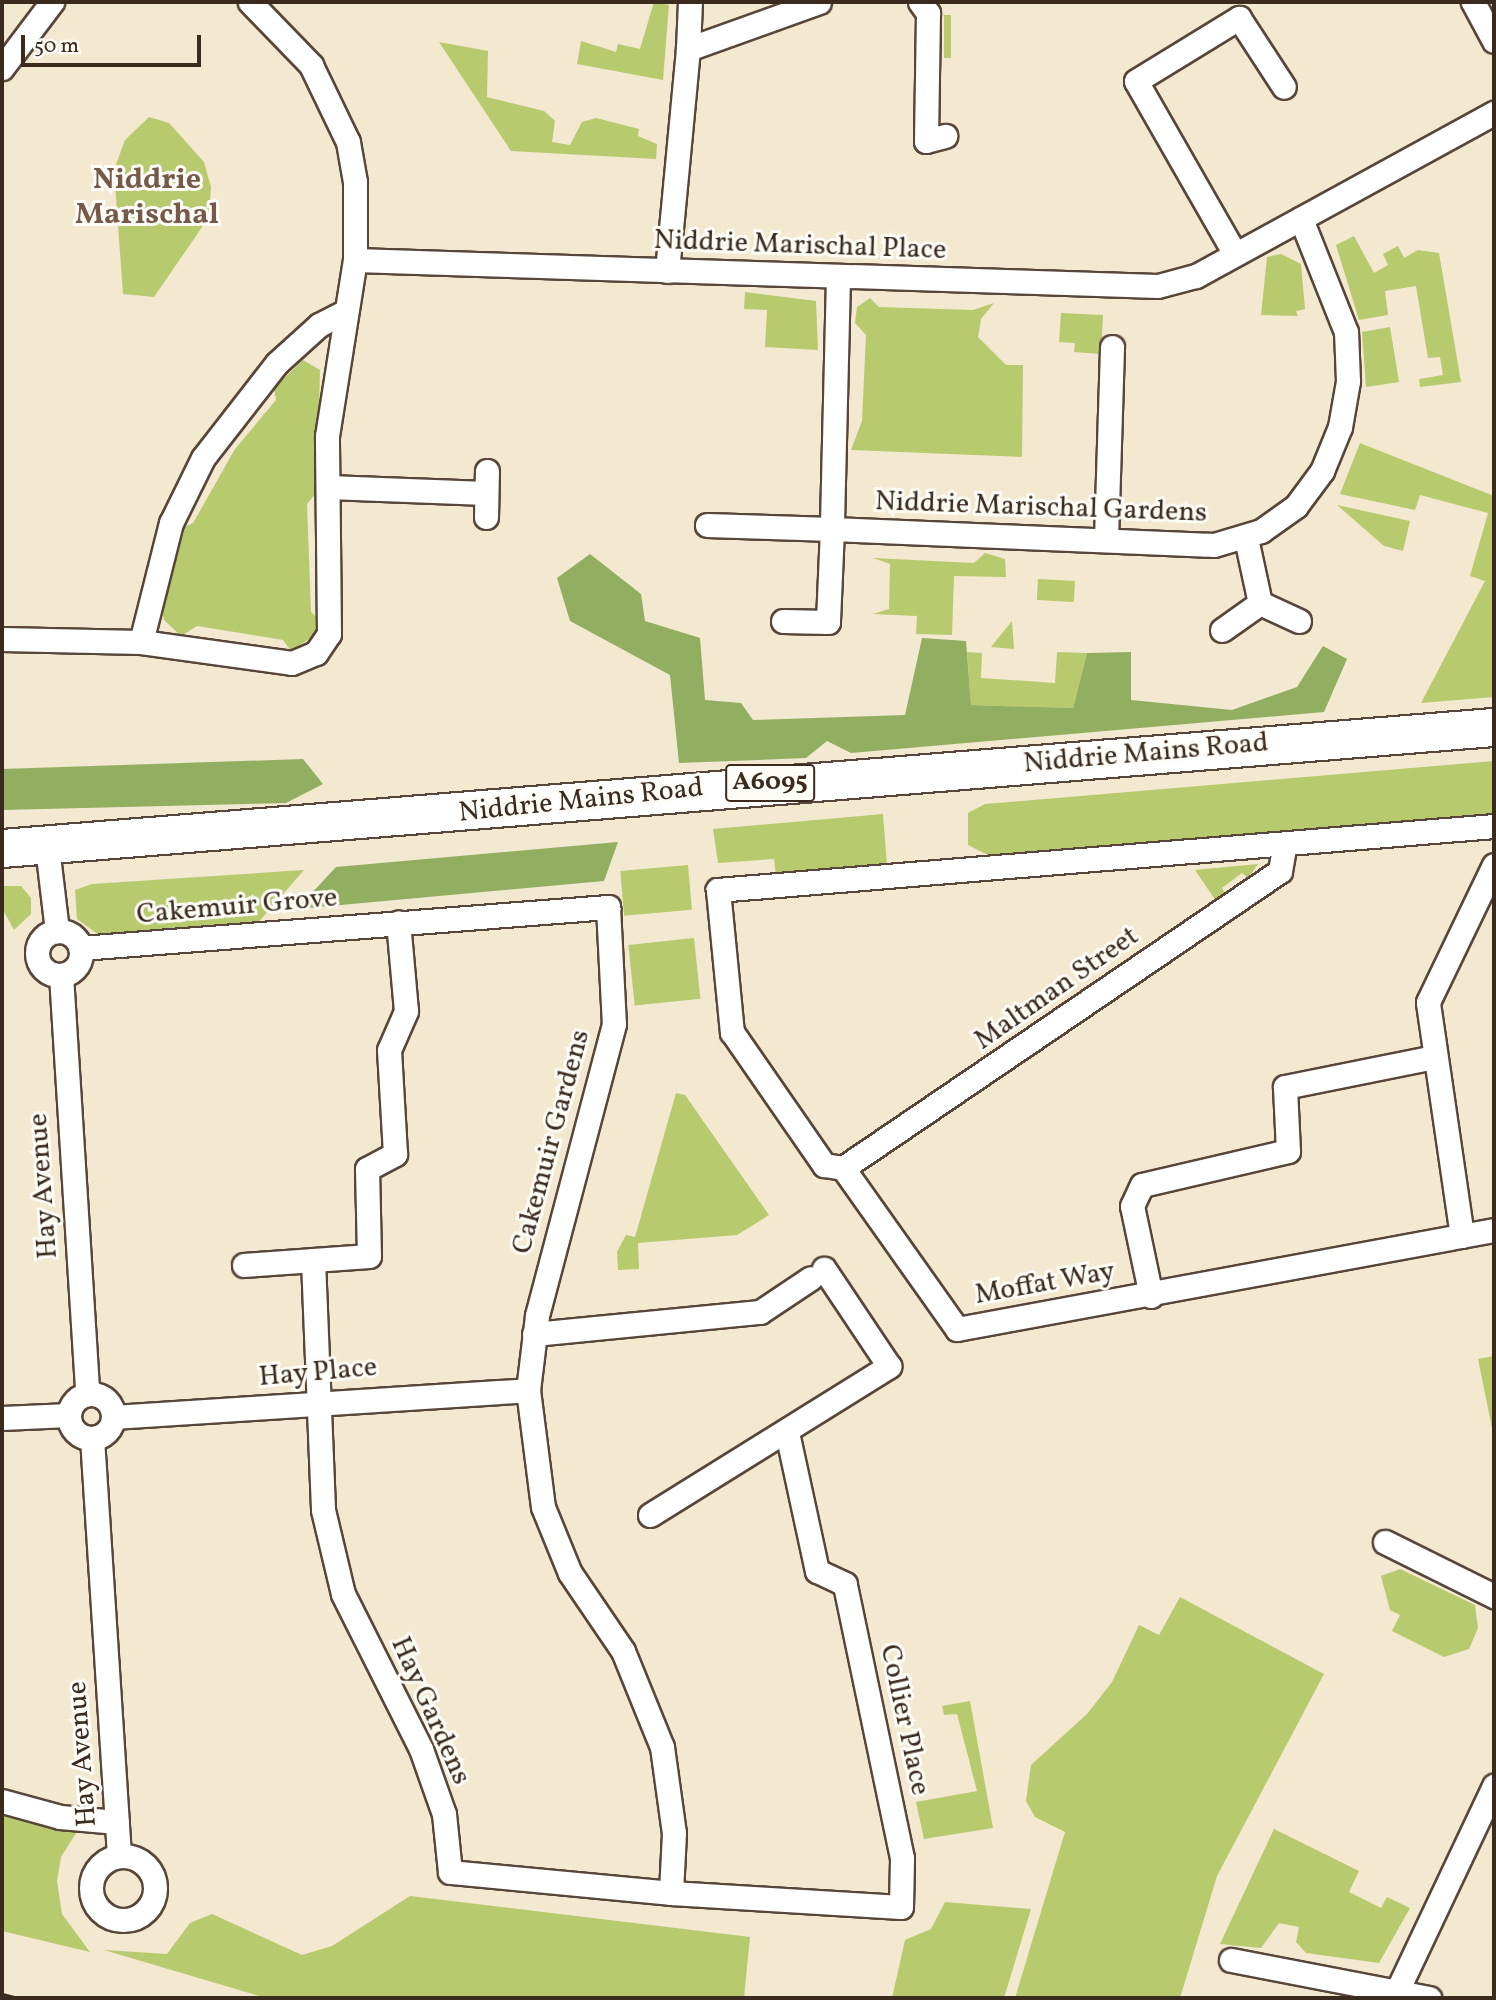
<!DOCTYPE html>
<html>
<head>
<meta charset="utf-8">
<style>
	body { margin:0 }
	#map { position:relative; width:1496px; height:2000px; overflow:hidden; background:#f3e8d0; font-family:Vollkorn,serif }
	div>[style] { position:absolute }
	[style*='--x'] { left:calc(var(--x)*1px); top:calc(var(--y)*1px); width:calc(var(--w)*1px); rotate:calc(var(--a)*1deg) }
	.green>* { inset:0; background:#b7ca6e; transform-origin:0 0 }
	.forest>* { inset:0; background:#91ae61 }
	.roads { filter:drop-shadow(2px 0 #574639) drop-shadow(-2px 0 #574639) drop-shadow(0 2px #574639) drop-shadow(0 -2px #574639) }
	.minor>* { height:23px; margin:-11.5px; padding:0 11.5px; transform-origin:11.5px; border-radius:11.5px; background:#fff }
	.minor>.ring { margin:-11.5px; padding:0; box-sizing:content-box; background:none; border:23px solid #fff; border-radius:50% }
	.primary>* { height:37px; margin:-18.5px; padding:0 18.5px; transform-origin:18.5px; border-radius:18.5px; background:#fff }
	.rail>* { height:5px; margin:-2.5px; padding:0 2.5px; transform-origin:2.5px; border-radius:2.5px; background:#3b2a1e }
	span { translate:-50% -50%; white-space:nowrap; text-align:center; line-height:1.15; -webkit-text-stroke:6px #fdfcf7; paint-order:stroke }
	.shield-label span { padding:2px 5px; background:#fdfcf7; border:2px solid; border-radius:5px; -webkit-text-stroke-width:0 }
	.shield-label { font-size:26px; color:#3b2a1e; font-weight:700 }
	.street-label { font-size:28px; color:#3b2a1e }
	.neighbourhood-label { font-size:30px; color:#765a49; font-weight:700 }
	.frame { position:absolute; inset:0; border:4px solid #3b2a1e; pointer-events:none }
	.scale { position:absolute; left:21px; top:35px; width:180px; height:32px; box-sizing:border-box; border:4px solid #3b2a1e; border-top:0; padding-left:9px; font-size:21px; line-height:24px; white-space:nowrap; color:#3b2a1e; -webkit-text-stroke:5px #fdfcf7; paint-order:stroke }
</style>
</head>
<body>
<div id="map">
	<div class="green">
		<div style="clip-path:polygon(654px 2px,669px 5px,663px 80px,577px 64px,581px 41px,616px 52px,618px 44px,640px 49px)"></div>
		<div style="left:944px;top:15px;width:7px;height:43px"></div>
		<div style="clip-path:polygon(439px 42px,488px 51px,487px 97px,544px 111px,555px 121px,552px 142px,570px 145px,582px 122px,596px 118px,639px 129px,638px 136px,657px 144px,656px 159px,511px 151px)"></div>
		<div style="clip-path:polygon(149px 117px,169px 123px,204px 162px,211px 187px,209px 217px,154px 297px,123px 294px,114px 170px,125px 140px)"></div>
		<div style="clip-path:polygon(1354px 236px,1374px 273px,1388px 265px,1383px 254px,1398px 246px,1404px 258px,1418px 250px,1439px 253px,1461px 382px,1420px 387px,1419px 379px,1443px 375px,1440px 357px,1428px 358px,1416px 286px,1385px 291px,1388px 315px,1359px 320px,1336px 245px)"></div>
		<div style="clip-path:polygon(1281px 254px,1301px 264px,1305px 309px,1296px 311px,1298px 316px,1261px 315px,1267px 257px)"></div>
		<div style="clip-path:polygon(745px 292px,816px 301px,818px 350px,765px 347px,767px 310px,744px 309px)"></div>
		<div style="clip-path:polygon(870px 298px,879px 307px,973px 310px,994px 303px,981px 319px,978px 337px,1006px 365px,1023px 365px,1022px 457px,851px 450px,862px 421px,866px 335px,855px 323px,857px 307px)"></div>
		<div style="clip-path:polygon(1061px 313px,1103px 315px,1101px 354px,1074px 352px,1075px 343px,1059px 342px)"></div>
		<div style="clip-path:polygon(1390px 327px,1399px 382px,1366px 387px,1362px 332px)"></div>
		<div style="clip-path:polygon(303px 360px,320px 370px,317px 492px,307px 504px,311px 612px,321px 621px,318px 633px,291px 651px,283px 640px,197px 626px,181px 636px,164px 620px,161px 606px,180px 529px,193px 523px,235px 449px,276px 400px,274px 388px)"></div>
		<div style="clip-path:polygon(1360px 443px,1494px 496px,1494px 697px,1421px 703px,1485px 581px,1470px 576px,1488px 513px,1420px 495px,1415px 510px,1340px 494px)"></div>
		<div style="clip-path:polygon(1337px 505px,1410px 521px,1403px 551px,1384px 546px)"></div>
		<div style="clip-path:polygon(985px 553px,1005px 559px,1006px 577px,954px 576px,952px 635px,916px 634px,917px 616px,873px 614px,889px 609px,890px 564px,873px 558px,974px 563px)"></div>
		<div style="left:1038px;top:579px;width:37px;height:21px;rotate:3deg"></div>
		<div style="clip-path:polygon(1012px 621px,1014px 649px,991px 647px)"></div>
		<div style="clip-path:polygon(967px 652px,982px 653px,981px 678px,1055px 683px,1057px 652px,1087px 653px,1073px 708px,971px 705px)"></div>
		<div style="clip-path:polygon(1494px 761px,1494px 816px,990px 856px,968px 845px,968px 813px,985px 804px)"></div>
		<div style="clip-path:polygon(883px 814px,887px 866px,776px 877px,774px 859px,718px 863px,713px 829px)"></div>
		<div style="clip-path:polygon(1258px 864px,1248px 878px,1242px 873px,1222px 888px,1226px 895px,1216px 901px,1195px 870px)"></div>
		<div style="left:688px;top:865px;width:45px;height:68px;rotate:85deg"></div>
		<div style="clip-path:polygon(304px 870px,256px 925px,99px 935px,77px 919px,75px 890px,92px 884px)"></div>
		<div style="clip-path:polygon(2px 886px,21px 886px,31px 898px,31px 914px,14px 930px,2px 908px)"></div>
		<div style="left:694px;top:938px;width:61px;height:66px;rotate:84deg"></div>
		<div style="clip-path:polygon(676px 1093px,685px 1095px,769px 1215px,737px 1235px,638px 1243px,639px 1269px,618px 1270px,617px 1252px,626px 1235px,635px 1237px)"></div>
		<div style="clip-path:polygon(1494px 1356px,1494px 1438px,1478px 1359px)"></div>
		<div style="clip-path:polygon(1400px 1569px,1475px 1605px,1478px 1628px,1469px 1649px,1444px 1657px,1392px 1631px,1400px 1615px,1390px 1610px,1381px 1576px)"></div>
		<div style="clip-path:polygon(1180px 1597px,1324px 1674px,1217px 1876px,1180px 1998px,1015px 1998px,1065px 1832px,1035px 1817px,1026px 1801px,1031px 1765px,1087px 1714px,1112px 1682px,1139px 1625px,1159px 1635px)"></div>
		<div style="clip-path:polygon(970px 1701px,993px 1828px,924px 1839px,916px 1802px,977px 1791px,957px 1714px,944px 1715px,942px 1706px)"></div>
		<div style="clip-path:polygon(2px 1811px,78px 1830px,61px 1857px,57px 1881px,62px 1914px,90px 1952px,2px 1931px)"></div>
		<div style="clip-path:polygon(1274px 1829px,1359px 1871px,1349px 1892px,1381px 1908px,1387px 1897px,1410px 1908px,1379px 1963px,1306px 1953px,1296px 1942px,1299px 1927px,1279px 1923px,1261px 1948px,1220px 1944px)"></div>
		<div style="clip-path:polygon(410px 1896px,750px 1937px,744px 1998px,266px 1998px,104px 1950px,167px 1954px,190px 1923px,212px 1914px,302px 1955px,332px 1946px)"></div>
		<div style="clip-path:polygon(945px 1902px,1031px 1909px,1004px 1998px,892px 1998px,905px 1940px,931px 1929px)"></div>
	</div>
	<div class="forest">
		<div style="clip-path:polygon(590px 554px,641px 594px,645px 621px,700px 638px,705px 700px,741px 703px,753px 720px,905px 715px,922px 638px,966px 641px,971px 705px,1073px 708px,1087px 653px,1131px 652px,1131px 700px,1232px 710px,1297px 687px,1323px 646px,1347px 659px,1324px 712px,851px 753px,827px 741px,806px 758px,679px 763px,670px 675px,570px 621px,557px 578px)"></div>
		<div style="clip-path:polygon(303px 759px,323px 784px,286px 803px,2px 810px,2px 769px)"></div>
		<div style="clip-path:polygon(618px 842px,604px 881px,297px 909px,336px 867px)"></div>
	</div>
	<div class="roads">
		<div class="minor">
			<div style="--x:920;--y:2;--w:14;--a:54"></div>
			<div style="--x:928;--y:13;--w:128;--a:90.9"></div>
			<div style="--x:926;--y:141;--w:20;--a:-15"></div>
			<div style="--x:1473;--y:2;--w:44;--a:61.7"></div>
			<div style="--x:688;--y:49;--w:47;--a:-87.6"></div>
			<div style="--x:2;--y:68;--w:83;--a:-52.9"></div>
			<div style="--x:1235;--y:254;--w:199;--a:-119.8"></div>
			<div style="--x:1136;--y:81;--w:121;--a:-31.5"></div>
			<div style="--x:1239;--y:18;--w:82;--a:56.9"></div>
			<div style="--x:355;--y:260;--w:803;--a:1.85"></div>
			<div style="--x:1158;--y:286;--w:39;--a:-15"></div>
			<div style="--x:1196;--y:276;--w:340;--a:-28.7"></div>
			<div style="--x:667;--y:271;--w:223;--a:-84.6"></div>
			<div style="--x:688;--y:49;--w:139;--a:-19.7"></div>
			<div style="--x:838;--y:277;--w:252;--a:91.4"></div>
			<div style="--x:832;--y:529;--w:382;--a:2.4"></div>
			<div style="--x:1214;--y:545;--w:49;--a:-16.6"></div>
			<div style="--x:1261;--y:531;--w:43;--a:-35.5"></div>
			<div style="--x:1296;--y:506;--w:44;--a:-53.4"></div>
			<div style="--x:1322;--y:471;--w:48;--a:-67.8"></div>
			<div style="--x:1340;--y:427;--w:47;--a:-80.1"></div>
			<div style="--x:1348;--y:381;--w:49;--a:-92.3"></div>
			<div style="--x:1346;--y:332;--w:122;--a:-111.7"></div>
			<div style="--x:328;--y:487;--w:158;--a:2.2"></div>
			<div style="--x:486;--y:517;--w:46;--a:-88.8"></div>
			<div style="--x:707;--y:525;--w:125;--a:1.8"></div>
			<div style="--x:832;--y:529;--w:93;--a:92.5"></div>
			<div style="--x:828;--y:622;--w:45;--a:-178.7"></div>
			<div style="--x:1106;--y:539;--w:192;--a:-88.2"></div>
			<div style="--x:1260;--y:603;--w:43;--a:24.8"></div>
			<div style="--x:1222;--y:630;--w:47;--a:-35.4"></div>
			<div style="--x:1260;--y:603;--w:66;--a:-102.2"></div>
			<div style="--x:2;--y:639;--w:139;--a:1.2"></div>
			<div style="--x:141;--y:642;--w:152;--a:7.9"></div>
			<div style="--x:292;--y:663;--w:26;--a:-23"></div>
			<div style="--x:316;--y:653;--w:23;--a:-56"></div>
			<div style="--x:329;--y:634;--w:198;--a:-90.6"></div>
			<div style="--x:327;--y:436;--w:178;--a:-81"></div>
			<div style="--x:355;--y:260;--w:78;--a:-90"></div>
			<div style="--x:355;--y:182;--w:41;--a:-99.9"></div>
			<div style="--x:348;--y:142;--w:85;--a:-115.7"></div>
			<div style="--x:311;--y:65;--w:88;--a:-134.1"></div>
			<div style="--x:141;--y:642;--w:123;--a:-75.9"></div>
			<div style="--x:171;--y:523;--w:72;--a:-63.8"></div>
			<div style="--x:203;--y:458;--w:120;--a:-52.1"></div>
			<div style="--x:277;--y:363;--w:57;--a:-42.1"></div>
			<div style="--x:319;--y:325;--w:29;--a:-27"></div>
			<div style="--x:1494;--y:826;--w:779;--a:175.29"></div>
			<div style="--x:718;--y:890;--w:143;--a:84.4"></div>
			<div style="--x:732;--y:1032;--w:162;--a:55.3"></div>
			<div style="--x:824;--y:1165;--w:19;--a:9"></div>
			<div style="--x:843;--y:1168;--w:197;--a:54.7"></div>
			<div style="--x:957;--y:1329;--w:546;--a:-10.45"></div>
			<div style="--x:47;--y:847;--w:85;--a:83.2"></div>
			<div class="ring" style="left:37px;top:931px;width:21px;height:21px"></div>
			<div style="--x:81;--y:948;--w:529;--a:-4.45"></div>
			<div style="--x:608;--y:907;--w:117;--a:87.1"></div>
			<div style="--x:614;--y:1024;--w:302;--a:104.8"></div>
			<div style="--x:537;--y:1316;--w:75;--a:96.9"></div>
			<div style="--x:528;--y:1390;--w:118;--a:82.7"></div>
			<div style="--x:543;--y:1507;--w:71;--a:67.8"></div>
			<div style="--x:570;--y:1573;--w:94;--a:55.8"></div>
			<div style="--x:623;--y:1651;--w:104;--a:67.9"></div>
			<div style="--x:662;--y:1747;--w:87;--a:82.1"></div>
			<div style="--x:674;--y:1833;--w:60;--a:92.9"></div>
			<div style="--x:671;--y:1893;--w:230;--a:3.5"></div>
			<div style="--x:901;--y:1907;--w:49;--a:-88.8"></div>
			<div style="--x:902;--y:1858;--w:280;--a:-101.8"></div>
			<div style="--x:845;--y:1584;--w:31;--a:-155"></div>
			<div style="--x:817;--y:1571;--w:142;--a:-102.2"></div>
			<div style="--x:61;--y:975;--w:420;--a:86.4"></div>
			<div style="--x:843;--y:1168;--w:528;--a:-34.2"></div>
			<div style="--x:1280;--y:871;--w:27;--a:-80"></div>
			<div style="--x:1462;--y:1236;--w:236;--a:-98.3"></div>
			<div style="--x:1428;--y:1002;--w:152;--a:-64.3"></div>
			<div style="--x:313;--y:1260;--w:56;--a:-4.1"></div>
			<div style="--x:369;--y:1256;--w:87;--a:-91.3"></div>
			<div style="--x:367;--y:1169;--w:32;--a:-28"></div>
			<div style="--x:395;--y:1154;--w:104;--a:-93.3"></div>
			<div style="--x:389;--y:1050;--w:43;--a:-66.4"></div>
			<div style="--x:406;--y:1011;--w:89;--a:-95.1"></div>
			<div style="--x:244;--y:1265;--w:69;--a:-4.1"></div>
			<div style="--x:313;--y:1260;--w:250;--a:87.7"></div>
			<div style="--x:323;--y:1510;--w:86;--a:76.6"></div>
			<div style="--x:343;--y:1594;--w:174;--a:63.3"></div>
			<div style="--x:421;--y:1749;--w:69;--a:70.5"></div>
			<div style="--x:444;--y:1814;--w:58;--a:84.1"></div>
			<div style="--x:450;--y:1872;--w:222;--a:5.4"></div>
			<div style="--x:1151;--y:1296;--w:92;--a:-101.9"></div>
			<div style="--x:1132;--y:1206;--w:23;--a:-65"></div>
			<div style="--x:1142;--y:1185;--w:150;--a:-13.1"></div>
			<div style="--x:1288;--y:1151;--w:64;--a:-92.7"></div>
			<div style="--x:1285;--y:1087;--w:152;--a:-11.4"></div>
			<div style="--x:534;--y:1334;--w:227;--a:-5.6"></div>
			<div style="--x:760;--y:1312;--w:61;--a:-33.7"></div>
			<div class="ring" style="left:69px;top:1394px;width:21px;height:21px"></div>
			<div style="--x:113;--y:1417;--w:416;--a:-3.7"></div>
			<div style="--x:2;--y:1418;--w:67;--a:-2.6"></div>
			<div style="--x:92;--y:1438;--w:419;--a:86.3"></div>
			<div style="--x:650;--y:1515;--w:282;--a:-31.9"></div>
			<div style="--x:889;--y:1366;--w:117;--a:-123.8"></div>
			<div style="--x:1385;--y:1542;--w:122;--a:26.4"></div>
			<div style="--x:2;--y:1801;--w:60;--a:15.4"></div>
			<div style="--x:60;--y:1817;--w:57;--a:5"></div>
			<div class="ring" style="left:91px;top:1856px;width:41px;height:41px"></div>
			<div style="--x:1231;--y:1960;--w:202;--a:10.9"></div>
			<div style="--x:1398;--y:1989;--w:225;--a:-64.7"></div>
		</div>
		<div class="primary">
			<div style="--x:2;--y:848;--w:1497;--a:-4.64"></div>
		</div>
	</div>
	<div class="rail">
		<div style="--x:2;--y:1995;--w:12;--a:14"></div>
	</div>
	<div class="shield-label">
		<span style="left:770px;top:783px">A6095</span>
	</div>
	<div class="street-label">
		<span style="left:800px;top:246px;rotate:2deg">Niddrie Marischal Place</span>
		<span style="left:1041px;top:508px;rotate:2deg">Niddrie Marischal Gardens</span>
		<span style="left:1146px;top:754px;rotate:-5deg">Niddrie Mains Road</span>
		<span style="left:581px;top:801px;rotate:-6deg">Niddrie Mains Road</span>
		<span style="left:237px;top:907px;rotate:-5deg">Cakemuir Grove</span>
		<span style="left:1057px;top:989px;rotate:-35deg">Maltman Street</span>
		<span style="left:552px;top:1142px;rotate:-75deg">Cakemuir Gardens</span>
		<span style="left:44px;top:1186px;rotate:-94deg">Hay Avenue</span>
		<span style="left:1045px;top:1284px;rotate:-10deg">Moffat Way</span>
		<span style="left:318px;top:1373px;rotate:-5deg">Hay Place</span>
		<span style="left:430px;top:1711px;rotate:66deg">Hay Gardens</span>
		<span style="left:904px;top:1720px;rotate:78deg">Collier Place</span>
		<span style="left:83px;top:1754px;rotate:-94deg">Hay Avenue</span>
	</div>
	<div class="neighbourhood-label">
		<span style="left:147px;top:197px">Niddrie<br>Marischal</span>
	</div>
	<div class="frame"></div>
	<div class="scale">50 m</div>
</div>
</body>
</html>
